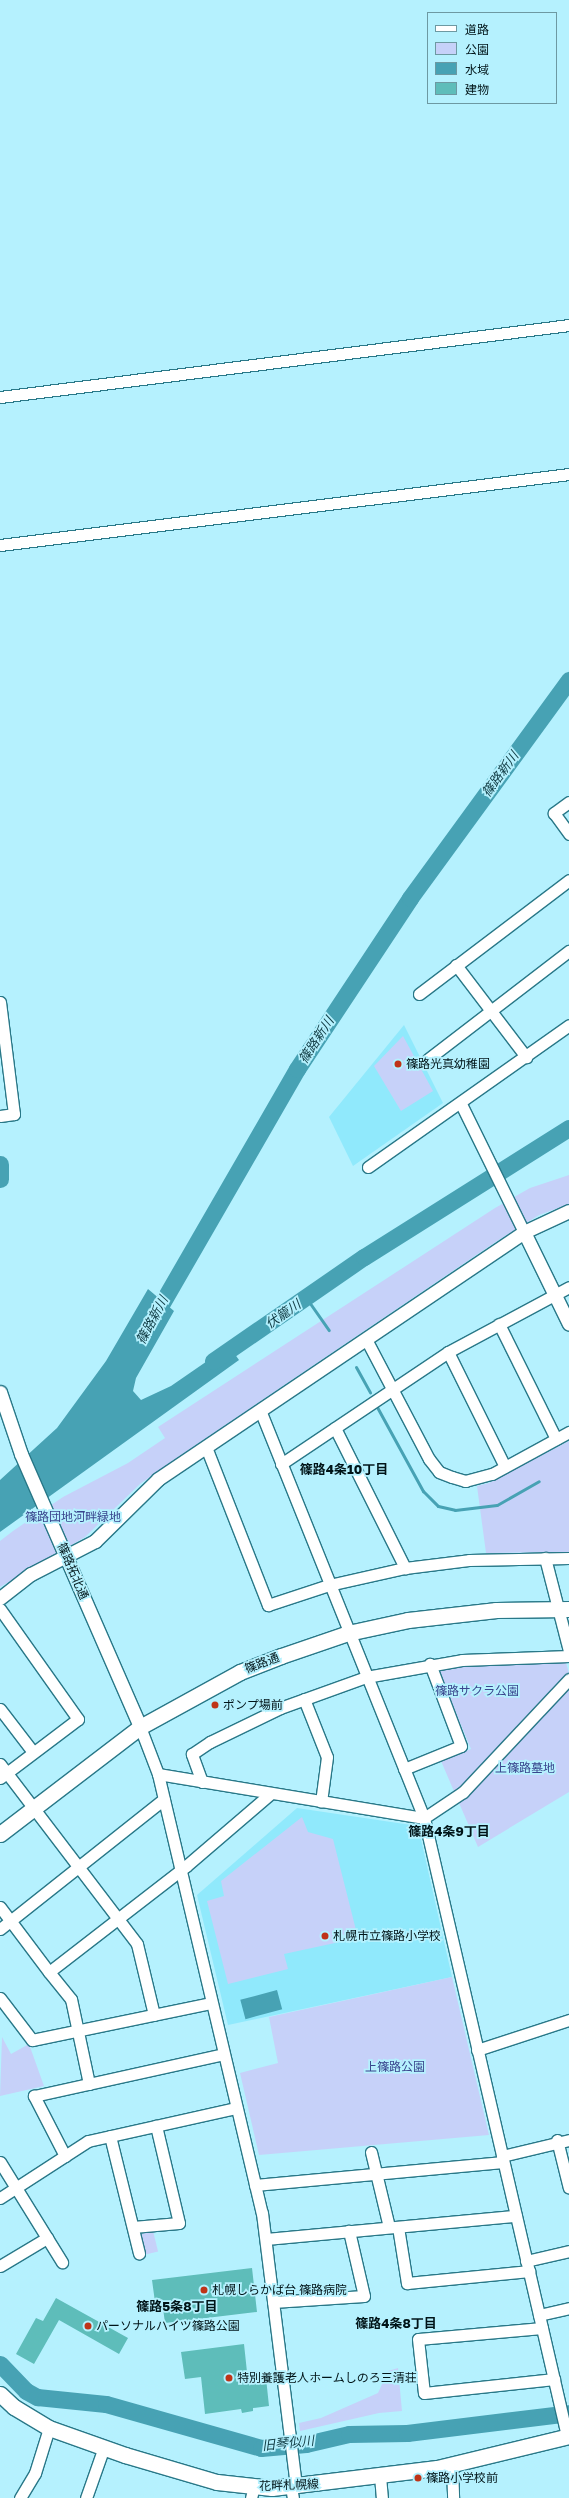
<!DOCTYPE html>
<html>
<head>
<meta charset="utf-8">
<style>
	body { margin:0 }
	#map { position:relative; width:569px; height:2498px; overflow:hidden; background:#b5f1fe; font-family:"Golos Text","Noto Sans JP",sans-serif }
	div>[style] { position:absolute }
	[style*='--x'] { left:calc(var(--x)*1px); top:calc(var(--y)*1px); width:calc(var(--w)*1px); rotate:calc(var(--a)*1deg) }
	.built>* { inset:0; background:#90e9fc }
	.green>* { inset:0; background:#c6d1f9; transform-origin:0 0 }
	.water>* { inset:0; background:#47a2b4; transform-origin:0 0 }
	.stream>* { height:3px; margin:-1.5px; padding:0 1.5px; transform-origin:1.5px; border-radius:1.5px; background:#47a2b4 }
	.river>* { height:17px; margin:-8.5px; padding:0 8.5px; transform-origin:8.5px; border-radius:8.5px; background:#47a2b4 }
	.building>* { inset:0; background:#5ebdba }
	.roads { filter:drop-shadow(1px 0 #297888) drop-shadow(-1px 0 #297888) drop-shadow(0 1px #297888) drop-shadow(0 -1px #297888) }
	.minor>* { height:11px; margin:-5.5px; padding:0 5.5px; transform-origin:5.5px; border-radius:5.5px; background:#fff }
	.tertiary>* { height:13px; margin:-6.5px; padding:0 6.5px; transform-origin:6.5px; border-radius:6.5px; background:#fff }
	.secondary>* { height:15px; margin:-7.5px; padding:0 7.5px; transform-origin:7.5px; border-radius:7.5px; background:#fff }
	.dots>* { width:11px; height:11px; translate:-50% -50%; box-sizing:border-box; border:2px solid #b5f1fe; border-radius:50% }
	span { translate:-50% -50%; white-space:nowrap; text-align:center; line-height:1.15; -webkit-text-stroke:3.5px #b5f1fe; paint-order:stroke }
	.poi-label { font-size:12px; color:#001418 }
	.left { translate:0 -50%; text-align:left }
	.park-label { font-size:12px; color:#3a468e }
	.street-label { font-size:12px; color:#001418 }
	.water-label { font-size:13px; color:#103b43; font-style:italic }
	.neighbourhood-label { font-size:13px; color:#001418; font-weight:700 }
	.legend { position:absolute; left:427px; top:12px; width:130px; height:92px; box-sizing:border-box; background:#b5f1fe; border:1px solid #6d99a2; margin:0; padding:5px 7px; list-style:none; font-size:12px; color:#001418 }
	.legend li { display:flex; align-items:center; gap:8px; height:20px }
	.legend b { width:20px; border:1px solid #6d99a2 }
</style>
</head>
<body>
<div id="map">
	<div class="built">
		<div style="clip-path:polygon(404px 1025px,443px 1103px,353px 1166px,329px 1117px)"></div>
		<div style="clip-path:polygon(297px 1808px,418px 1826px,452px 1977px,228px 2025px,197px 1895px)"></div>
	</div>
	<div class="green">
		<div style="clip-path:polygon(403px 1036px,433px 1091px,401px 1111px,374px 1066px)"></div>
		<div style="clip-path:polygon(569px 1175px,569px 1204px,539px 1215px,497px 1241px,175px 1459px,140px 1484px,85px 1537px,0 1587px,0 1541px,13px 1531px,63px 1497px,128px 1463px,165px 1438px,158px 1427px,495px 1208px,530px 1188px)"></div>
		<div style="clip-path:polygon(569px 1441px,569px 1552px,486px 1553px,477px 1486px,489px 1483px)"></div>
		<div style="clip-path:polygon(562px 1660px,566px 1663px,569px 1673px,569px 1792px,478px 1847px,441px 1761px,471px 1749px,439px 1672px,441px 1668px,488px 1663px)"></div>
		<div style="clip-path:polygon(302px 1817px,308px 1832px,333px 1839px,358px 1938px,284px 1954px,288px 1969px,228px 1984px,207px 1901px,224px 1896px,221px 1881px)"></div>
		<div style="clip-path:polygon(452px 1977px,489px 2135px,259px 2155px,240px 2073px,278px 2063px,269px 2017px)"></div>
		<div style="clip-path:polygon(2px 2037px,11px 2054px,29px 2044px,44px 2086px,0 2096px)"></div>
		<div style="left:153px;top:2231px;width:21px;height:14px;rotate:76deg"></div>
		<div style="clip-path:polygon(398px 2368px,402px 2411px,379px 2413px,300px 2431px,299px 2423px,321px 2418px,378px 2393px,388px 2371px)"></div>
	</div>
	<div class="water">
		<div style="clip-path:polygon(148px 1289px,174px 1311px,136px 1378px,133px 1391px,141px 1400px,171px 1386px,229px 1346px,239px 1360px,0 1532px,0 1480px,57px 1428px,106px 1361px)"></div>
		<div style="left:277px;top:1990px;width:20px;height:38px;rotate:75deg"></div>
	</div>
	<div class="stream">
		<div style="--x:307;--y:1299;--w:38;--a:55"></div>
		<div style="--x:356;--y:1367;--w:29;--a:61"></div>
		<div style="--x:377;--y:1407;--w:96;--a:61.3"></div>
		<div style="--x:423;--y:1491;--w:21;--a:45"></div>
		<div style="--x:438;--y:1506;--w:17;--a:13"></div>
		<div style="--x:455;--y:1510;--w:42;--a:-6.8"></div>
		<div style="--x:497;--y:1505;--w:48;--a:-29.7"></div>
	</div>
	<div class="river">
		<div style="--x:0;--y:1164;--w:15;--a:90"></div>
		<div style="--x:151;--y:1322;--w:292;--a:-60"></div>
		<div style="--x:297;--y:1069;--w:205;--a:-56.5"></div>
		<div style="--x:410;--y:898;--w:270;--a:-53.9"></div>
		<div style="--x:213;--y:1361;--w:183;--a:-34.6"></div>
		<div style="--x:364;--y:1257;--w:242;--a:-32.2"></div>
		<div style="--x:0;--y:2364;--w:37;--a:46"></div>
		<div style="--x:26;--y:2391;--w:13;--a:29"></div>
		<div style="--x:37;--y:2397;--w:69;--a:5.8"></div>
		<div style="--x:106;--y:2404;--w:161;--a:15.8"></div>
		<div style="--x:261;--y:2448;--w:45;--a:-5.1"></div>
		<div style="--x:306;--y:2444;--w:44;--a:-13.1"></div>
		<div style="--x:349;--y:2434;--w:58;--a:-1"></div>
		<div style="--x:407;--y:2433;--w:163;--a:-7"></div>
	</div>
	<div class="building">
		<div style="clip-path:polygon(252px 2268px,257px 2312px,165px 2323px,162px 2301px,155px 2302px,152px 2280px)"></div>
		<div style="clip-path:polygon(56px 2298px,128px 2338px,119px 2354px,59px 2320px,34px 2364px,16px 2354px,36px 2318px,43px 2321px)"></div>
		<div style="clip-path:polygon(244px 2344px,247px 2372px,257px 2371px,258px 2379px,266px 2378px,269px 2406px,253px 2408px,253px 2411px,242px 2413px,241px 2409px,205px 2414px,201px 2377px,185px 2379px,181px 2352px)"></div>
	</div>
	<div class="roads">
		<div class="minor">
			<div style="--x:0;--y:397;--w:574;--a:-7.21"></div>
			<div style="--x:0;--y:545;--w:573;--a:-7.11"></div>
			<div style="--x:569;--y:802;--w:19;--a:144"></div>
			<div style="--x:554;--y:813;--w:26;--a:54"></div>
			<div style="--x:456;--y:965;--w:116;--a:52.7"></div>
			<div style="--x:419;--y:994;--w:188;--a:-37.2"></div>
			<div style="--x:0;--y:1002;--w:113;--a:82.9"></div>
			<div style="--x:14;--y:1114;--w:14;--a:172"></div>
			<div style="--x:428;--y:1059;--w:178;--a:-37.5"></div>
			<div style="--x:461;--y:1104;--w:143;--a:63.8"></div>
			<div style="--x:368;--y:1167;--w:246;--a:-35.2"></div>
			<div style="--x:499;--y:1324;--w:128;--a:63.6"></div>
			<div style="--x:367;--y:1341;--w:133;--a:62.3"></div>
			<div style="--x:429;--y:1459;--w:16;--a:52"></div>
			<div style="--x:439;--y:1472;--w:14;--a:21"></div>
			<div style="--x:452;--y:1477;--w:14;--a:17"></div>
			<div style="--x:465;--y:1481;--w:28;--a:-15"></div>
			<div style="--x:492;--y:1474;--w:88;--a:-28.6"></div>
			<div style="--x:448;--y:1352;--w:128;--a:63.6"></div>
			<div style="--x:260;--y:1410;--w:440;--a:68.1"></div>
			<div style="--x:424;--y:1818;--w:634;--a:76.97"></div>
			<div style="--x:335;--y:1428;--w:157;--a:63.4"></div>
			<div style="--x:206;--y:1447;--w:170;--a:68.6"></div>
			<div style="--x:268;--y:1605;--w:64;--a:-18.2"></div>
			<div style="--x:329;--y:1585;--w:78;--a:-12.6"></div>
			<div style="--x:405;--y:1568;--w:64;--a:-7.1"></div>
			<div style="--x:469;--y:1560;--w:100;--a:-1.1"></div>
			<div style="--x:281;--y:1464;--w:201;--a:-33.8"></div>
			<div style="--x:448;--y:1352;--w:137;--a:-28.2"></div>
			<div style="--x:545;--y:1558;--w:96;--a:75.5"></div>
			<div style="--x:0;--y:1609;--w:135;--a:54.7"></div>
			<div style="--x:78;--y:1719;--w:98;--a:142.9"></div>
			<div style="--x:304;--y:1699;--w:62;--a:68.4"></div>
			<div style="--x:327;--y:1757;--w:45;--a:97.6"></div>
			<div style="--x:0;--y:1709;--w:54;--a:52.5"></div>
			<div style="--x:140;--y:1727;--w:50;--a:69"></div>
			<div style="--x:158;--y:1774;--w:451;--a:76.7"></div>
			<div style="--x:262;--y:2213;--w:276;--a:82.9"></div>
			<div style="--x:0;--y:1764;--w:226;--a:52.7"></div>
			<div style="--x:137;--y:1944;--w:73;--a:76.5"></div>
			<div style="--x:404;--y:1769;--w:61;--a:-22"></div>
			<div style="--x:461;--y:1746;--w:88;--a:-110.7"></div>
			<div style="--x:158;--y:1774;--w:270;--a:9.4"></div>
			<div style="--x:424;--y:1818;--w:47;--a:-33.7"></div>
			<div style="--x:463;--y:1792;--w:155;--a:-46.8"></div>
			<div style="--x:202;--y:1782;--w:30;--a:-110"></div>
			<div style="--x:192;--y:1754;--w:22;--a:-34"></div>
			<div style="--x:210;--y:1742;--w:78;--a:-25.9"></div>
			<div style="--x:280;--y:1708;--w:91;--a:-19.8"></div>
			<div style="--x:366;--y:1677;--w:97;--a:-10"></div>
			<div style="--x:462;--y:1660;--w:107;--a:-2.1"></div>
			<div style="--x:0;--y:1907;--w:81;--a:53"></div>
			<div style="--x:49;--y:1972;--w:173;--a:-37.7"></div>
			<div style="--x:186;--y:1866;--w:111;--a:-40.6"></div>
			<div style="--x:0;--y:1929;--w:209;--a:-38.4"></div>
			<div style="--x:49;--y:1972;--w:35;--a:51"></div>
			<div style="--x:71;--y:1999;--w:87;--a:78"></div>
			<div style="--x:0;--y:1998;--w:53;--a:52.7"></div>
			<div style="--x:32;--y:2040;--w:182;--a:-11.7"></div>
			<div style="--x:477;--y:2050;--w:97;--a:-18.1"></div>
			<div style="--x:110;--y:2136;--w:121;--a:76.1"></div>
			<div style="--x:557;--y:2140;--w:49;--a:76"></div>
			<div style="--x:371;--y:2152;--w:77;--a:76.5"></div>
			<div style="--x:65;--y:2156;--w:68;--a:-117.3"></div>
			<div style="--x:34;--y:2096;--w:194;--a:-12.5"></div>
			<div style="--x:502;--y:2156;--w:69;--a:-13.4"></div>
			<div style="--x:0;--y:2162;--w:118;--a:58.2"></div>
			<div style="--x:255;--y:2185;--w:249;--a:-5.3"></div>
			<div style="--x:0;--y:2198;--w:105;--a:-32.9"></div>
			<div style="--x:88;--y:2141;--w:152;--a:-12.6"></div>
			<div style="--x:133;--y:2227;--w:46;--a:-5"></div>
			<div style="--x:179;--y:2223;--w:100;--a:-103.3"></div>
			<div style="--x:398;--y:2227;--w:57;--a:80.9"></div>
			<div style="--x:407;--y:2283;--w:123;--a:-5.6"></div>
			<div style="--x:266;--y:2239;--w:251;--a:-5.3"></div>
			<div style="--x:526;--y:2261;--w:44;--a:-13.1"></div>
			<div style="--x:0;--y:2266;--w:55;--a:-30.8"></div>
			<div style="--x:273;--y:2302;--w:91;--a:-3.8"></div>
			<div style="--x:364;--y:2296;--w:67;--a:-103"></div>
			<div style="--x:539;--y:2315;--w:31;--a:-13"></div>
			<div style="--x:542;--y:2328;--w:124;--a:174.9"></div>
			<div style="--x:418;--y:2339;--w:54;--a:83.7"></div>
			<div style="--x:424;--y:2393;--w:131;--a:-6.1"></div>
			<div style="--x:452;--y:2465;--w:33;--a:88"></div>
			<div style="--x:380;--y:2476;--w:22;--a:85"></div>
			<div style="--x:291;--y:2487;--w:11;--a:80"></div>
			<div style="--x:20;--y:2498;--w:29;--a:-59"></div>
			<div style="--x:35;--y:2473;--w:47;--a:-72.7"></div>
			<div style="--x:86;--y:2498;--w:54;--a:-70.6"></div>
			<div style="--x:251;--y:2498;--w:12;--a:-76"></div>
		</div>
		<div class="tertiary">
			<div style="--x:569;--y:1211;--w:50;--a:155"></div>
			<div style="--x:524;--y:1232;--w:102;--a:63.9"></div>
			<div style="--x:0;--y:1392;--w:65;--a:71.3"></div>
			<div style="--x:21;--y:1454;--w:298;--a:66.4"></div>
			<div style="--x:0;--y:1598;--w:39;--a:-38"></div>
			<div style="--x:31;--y:1574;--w:72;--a:-27.3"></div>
			<div style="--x:95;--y:1541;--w:88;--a:-44.5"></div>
			<div style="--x:158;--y:1479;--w:442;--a:-34"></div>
		</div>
		<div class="secondary">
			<div style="--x:0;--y:1834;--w:176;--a:-37.4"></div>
			<div style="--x:140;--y:1727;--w:114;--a:-28.8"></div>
			<div style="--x:240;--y:1672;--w:44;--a:-21.3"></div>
			<div style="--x:281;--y:1656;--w:71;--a:-18.9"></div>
			<div style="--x:348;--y:1633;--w:61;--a:-12.2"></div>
			<div style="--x:408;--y:1620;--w:89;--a:-6.5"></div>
			<div style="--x:496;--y:1610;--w:73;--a:-0.8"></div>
			<div style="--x:0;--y:2394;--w:19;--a:43"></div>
			<div style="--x:14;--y:2407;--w:41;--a:31"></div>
			<div style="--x:49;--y:2428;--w:81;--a:19.6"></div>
			<div style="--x:125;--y:2455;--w:96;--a:16.4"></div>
			<div style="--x:217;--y:2482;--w:55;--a:6.2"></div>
			<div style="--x:272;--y:2488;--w:166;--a:-6.9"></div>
			<div style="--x:437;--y:2468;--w:136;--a:-13.6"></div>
		</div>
	</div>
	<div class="dots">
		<div style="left:398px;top:1064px;background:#bf3418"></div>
		<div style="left:215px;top:1705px;background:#bf3418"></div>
		<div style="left:325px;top:1936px;background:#bf3418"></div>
		<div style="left:204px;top:2290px;background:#bf3418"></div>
		<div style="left:88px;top:2326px;background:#bf3418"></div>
		<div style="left:229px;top:2378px;background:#bf3418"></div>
		<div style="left:418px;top:2478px;background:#bf3418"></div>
	</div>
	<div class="poi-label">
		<span class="left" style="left:406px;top:1064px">篠路光真幼稚園</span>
		<span class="left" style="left:223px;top:1705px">ポンプ場前</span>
		<span class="left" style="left:333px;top:1936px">札幌市立篠路小学校</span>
		<span class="left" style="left:212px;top:2290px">札幌しらかば台 篠路病院</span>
		<span class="left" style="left:96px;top:2326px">パーソナルハイツ篠路公園</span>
		<span class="left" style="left:237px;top:2378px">特別養護老人ホームしのろ三清荘</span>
		<span class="left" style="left:426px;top:2478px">篠路小学校前</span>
	</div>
	<div class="park-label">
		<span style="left:73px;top:1517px">篠路団地河畔緑地</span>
		<span style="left:477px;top:1691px">篠路サクラ公園</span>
		<span style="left:525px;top:1768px">上篠路墓地</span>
		<span style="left:395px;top:2067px">上篠路公園</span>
	</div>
	<div class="street-label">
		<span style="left:73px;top:1571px;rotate:67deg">篠路拓北通</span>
		<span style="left:262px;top:1663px;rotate:-21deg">篠路通</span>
		<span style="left:289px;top:2485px;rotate:-2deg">花畔札幌線</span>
	</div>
	<div class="water-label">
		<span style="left:500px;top:774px;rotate:-54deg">篠路新川</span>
		<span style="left:316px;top:1040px;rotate:-57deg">篠路新川</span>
		<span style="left:283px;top:1314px;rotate:-35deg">伏籠川</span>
		<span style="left:152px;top:1320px;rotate:-62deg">篠路新川</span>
		<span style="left:288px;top:2443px;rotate:-6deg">旧琴似川</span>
	</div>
	<div class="neighbourhood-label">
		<span style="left:344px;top:1469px">篠路4条10丁目</span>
		<span style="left:449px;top:1831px">篠路4条9丁目</span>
		<span style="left:177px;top:2306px">篠路5条8丁目</span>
		<span style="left:396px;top:2323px">篠路4条8丁目</span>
	</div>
	<ul class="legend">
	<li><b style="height:5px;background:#fff"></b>道路</li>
	<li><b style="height:11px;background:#c6d1f9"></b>公園</li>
	<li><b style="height:11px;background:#47a2b4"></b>水域</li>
	<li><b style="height:11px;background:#5ebdba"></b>建物</li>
	</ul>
</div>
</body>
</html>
